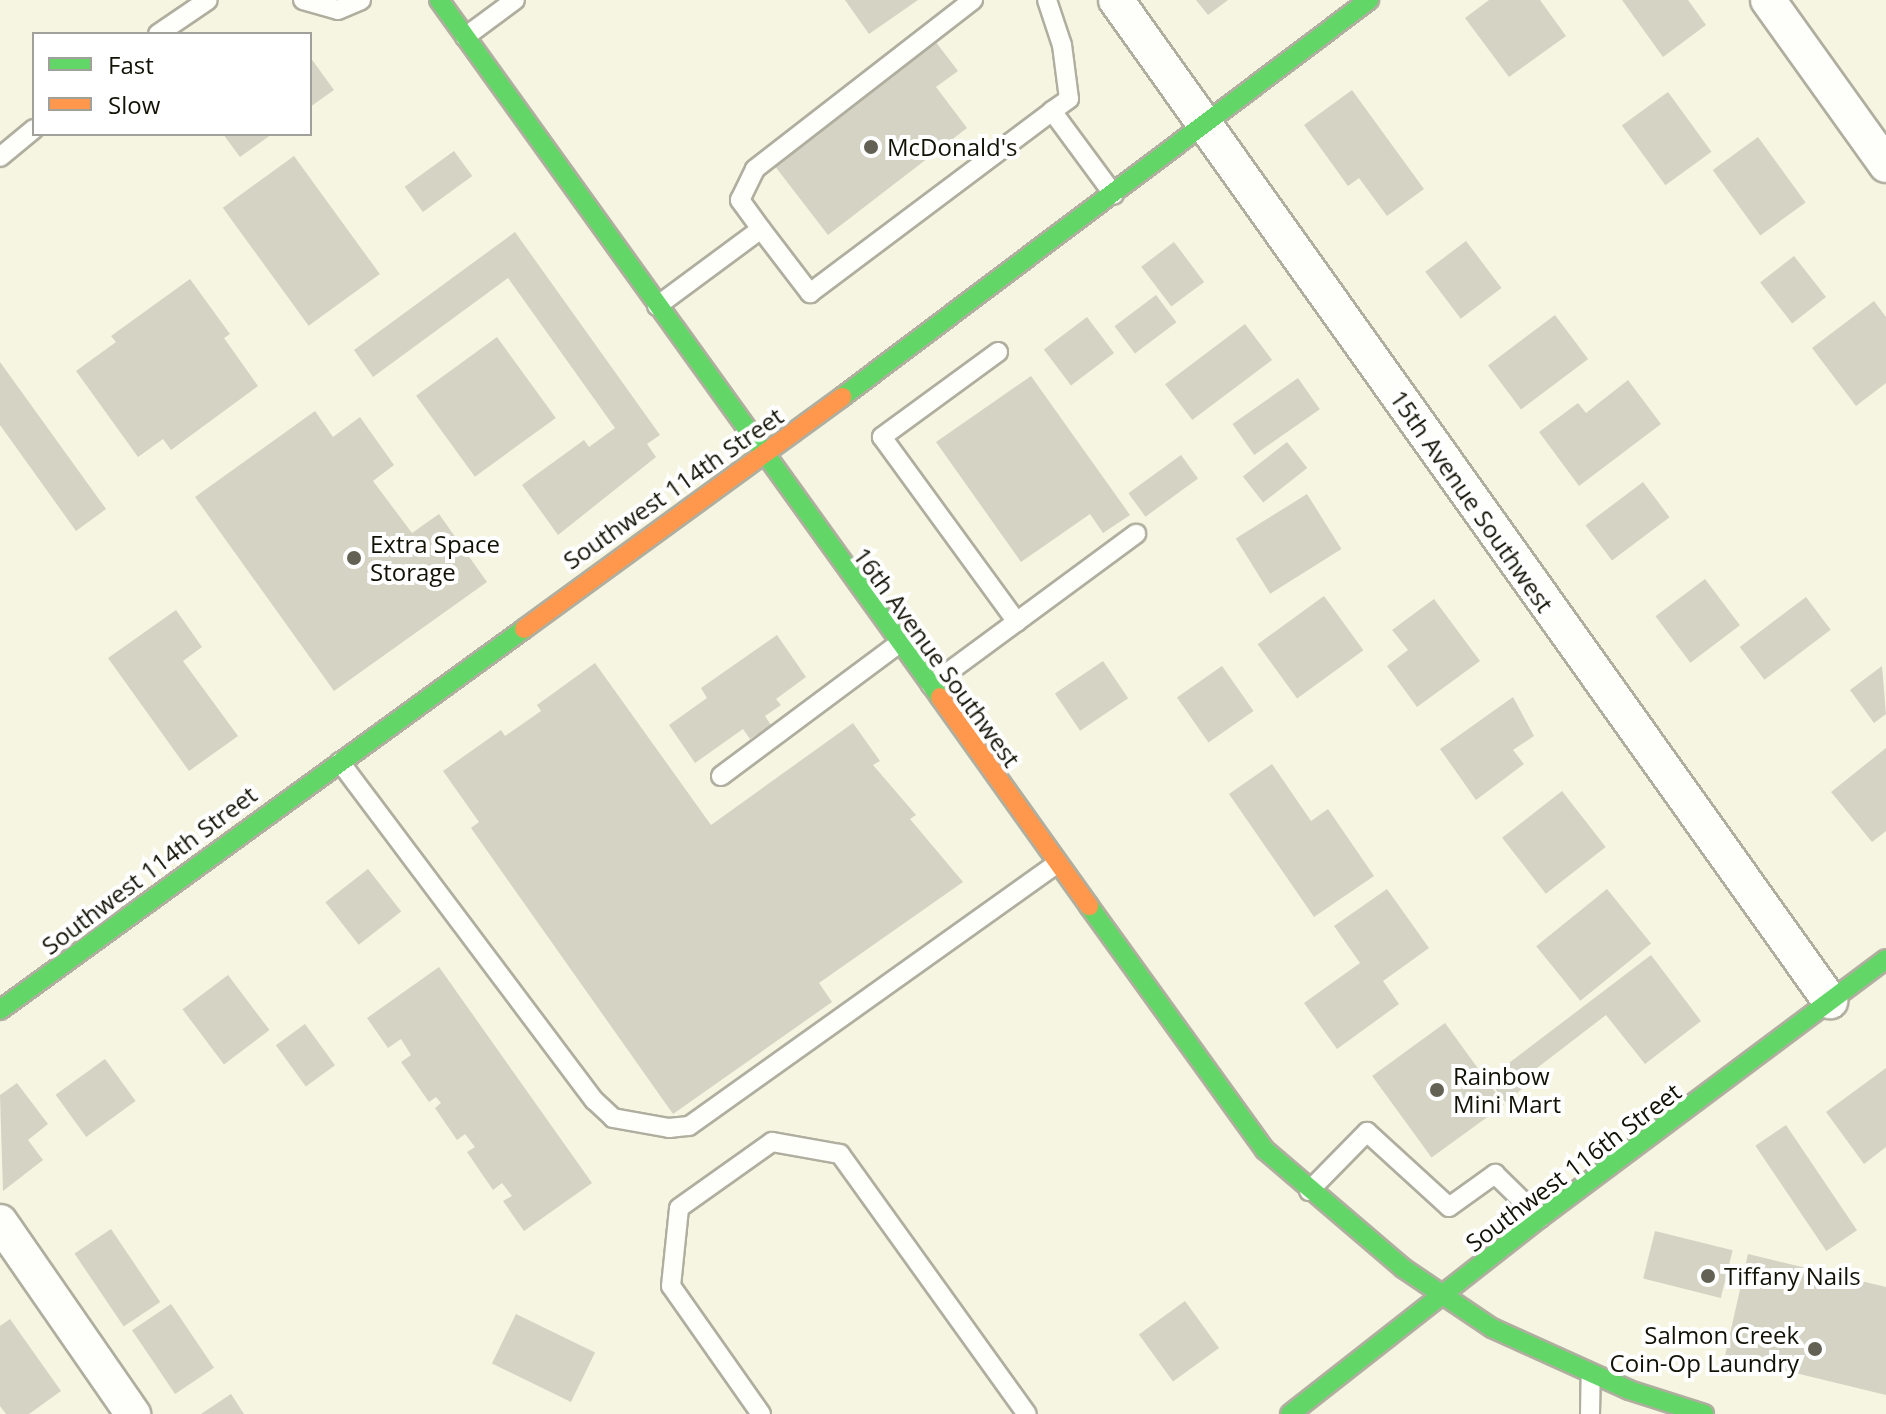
<!DOCTYPE html>
<html>
<head>
<meta charset="utf-8">
<style>
	body { margin:0 }
	#map { position:relative; width:1886px; height:1414px; overflow:hidden; background:#f6f5e2; font-family:"Open Sans",sans-serif }
	div>[style] { position:absolute }
	[style*='--x'] { left:calc(var(--x)*1px); top:calc(var(--y)*1px); width:calc(var(--w)*1px); rotate:calc(var(--a)*1deg) }
	.building>* { inset:0; background:#d4d3c4; transform-origin:0 0 }
	.roads { filter:drop-shadow(2px 0 #afae9f) drop-shadow(-2px 0 #afae9f) drop-shadow(0 2px #afae9f) drop-shadow(0 -2px #afae9f) }
	.lane>* { height:18px; margin:-9px; padding:0 9px; transform-origin:9px; border-radius:9px; background:#fefefb }
	.street>* { height:34px; margin:-17px; padding:0 17px; transform-origin:17px; border-radius:17px; background:#fefefb }
	.fast>* { height:18px; margin:-9px; padding:0 9px; transform-origin:9px; border-radius:9px; background:#63d668 }
	.slow>* { height:18px; margin:-9px; padding:0 9px; transform-origin:9px; border-radius:9px; background:#ff974d }
	.dots>* { width:22px; height:22px; translate:-50% -50%; box-sizing:border-box; border:4px solid #fff; border-radius:50% }
	span { translate:-50% -50%; white-space:nowrap; text-align:center; line-height:1.15; -webkit-text-stroke:8px #fff; paint-order:stroke }
	.poi-label { font-size:24px; color:#131206 }
	.left { translate:0 -50%; text-align:left }
	.right { translate:-100% -50%; text-align:right }
	.street-label { font-size:24px; color:#131206 }
	.legend { position:absolute; left:32px; top:32px; width:280px; height:104px; box-sizing:border-box; background:#fff; border:2px solid #a1a09b; margin:0; padding:10px 14px; list-style:none; font-size:24px; color:#131206 }
	.legend li { display:flex; align-items:center; gap:16px; height:40px }
	.legend b { width:40px; border:2px solid #a1a09b }
</style>
</head>
<body>
<div id="map">
	<div class="building">
		<div style="clip-path:polygon(845px 0,918px 0,869px 34px)"></div>
		<div style="clip-path:polygon(1196px 0,1228px 0,1208px 15px)"></div>
		<div style="clip-path:polygon(1489px 0,1540px 0,1566px 36px,1509px 77px,1465px 18px)"></div>
		<div style="clip-path:polygon(1622px 0,1688px 0,1706px 25px,1663px 57px)"></div>
		<div style="clip-path:polygon(935px 41px,958px 71px,936px 87px,967px 128px,828px 235px,774px 165px)"></div>
		<div style="clip-path:polygon(310px 57px,334px 90px,310px 107px)"></div>
		<div style="clip-path:polygon(1352px 90px,1424px 189px,1387px 216px,1359px 178px,1348px 186px,1304px 125px)"></div>
		<div style="left:1668px;top:92px;width:74px;height:57px;rotate:54deg"></div>
		<div style="clip-path:polygon(223px 134px,272px 134px,240px 157px)"></div>
		<div style="left:1758px;top:137px;width:81px;height:56px;rotate:54deg"></div>
		<div style="left:454px;top:151px;width:31px;height:61px;rotate:54deg"></div>
		<div style="left:294px;top:156px;width:146px;height:88px;rotate:54deg"></div>
		<div style="clip-path:polygon(515px 232px,660px 435px,647px 444px,656px 457px,558px 535px,522px 485px,584px 440px,589px 447px,615px 428px,508px 278px,373px 377px,354px 350px)"></div>
		<div style="left:1466px;top:241px;width:59px;height:51px;rotate:53deg"></div>
		<div style="left:1174px;top:242px;width:50px;height:41px;rotate:53deg"></div>
		<div style="left:1794px;top:256px;width:52px;height:43px;rotate:52deg"></div>
		<div style="clip-path:polygon(190px 279px,230px 334px,224px 338px,258px 386px,171px 450px,163px 439px,138px 457px,76px 371px,116px 342px,111px 336px)"></div>
		<div style="left:1156px;top:295px;width:34px;height:52px;rotate:53deg"></div>
		<div style="clip-path:polygon(1874px 301px,1886px 317px,1886px 383px,1856px 406px,1812px 348px)"></div>
		<div style="left:1555px;top:315px;width:55px;height:84px;rotate:53deg"></div>
		<div style="left:1087px;top:317px;width:45px;height:54px;rotate:53deg"></div>
		<div style="left:1245px;top:324px;width:45px;height:100px;rotate:53deg"></div>
		<div style="left:497px;top:337px;width:100px;height:100px;rotate:54deg"></div>
		<div style="clip-path:polygon(0 362px,106px 509px,76px 531px,0 425px)"></div>
		<div style="clip-path:polygon(1031px 376px,1130px 515px,1103px 533px,1090px 514px,1021px 562px,936px 442px)"></div>
		<div style="left:1298px;top:378px;width:38px;height:80px;rotate:55deg"></div>
		<div style="clip-path:polygon(1628px 380px,1661px 424px,1579px 486px,1539px 432px,1578px 403px,1586px 413px)"></div>
		<div style="clip-path:polygon(315px 411px,333px 437px,360px 417px,394px 465px,373px 481px,412px 533px,439px 514px,487px 582px,334px 691px,195px 497px)"></div>
		<div style="left:1287px;top:442px;width:33px;height:56px;rotate:52deg"></div>
		<div style="left:1181px;top:455px;width:29px;height:65px;rotate:54deg"></div>
		<div style="left:1643px;top:482px;width:44px;height:72px;rotate:53deg"></div>
		<div style="left:1307px;top:494px;width:65px;height:84px;rotate:58deg"></div>
		<div style="left:1705px;top:579px;width:58px;height:62px;rotate:53deg"></div>
		<div style="left:1324px;top:596px;width:67px;height:82px;rotate:54deg"></div>
		<div style="left:1806px;top:597px;width:41px;height:83px;rotate:53deg"></div>
		<div style="clip-path:polygon(1434px 599px,1480px 661px,1417px 707px,1387px 666px,1408px 650px,1392px 630px)"></div>
		<div style="clip-path:polygon(176px 610px,202px 647px,183px 661px,238px 736px,189px 771px,108px 658px)"></div>
		<div style="clip-path:polygon(777px 635px,806px 677px,776px 699px,781px 705px,765px 716px,771px 725px,750px 739px,743px 729px,695px 763px,669px 725px,707px 698px,701px 688px)"></div>
		<div style="left:1103px;top:661px;width:45px;height:58px;rotate:56deg"></div>
		<div style="clip-path:polygon(595px 663px,711px 825px,853px 723px,880px 761px,873px 765px,916px 815px,910px 819px,963px 882px,819px 983px,832px 1002px,673px 1114px,471px 828px,479px 822px,443px 771px,501px 730px,505px 736px,541px 711px,537px 705px)"></div>
		<div style="left:1222px;top:666px;width:55px;height:55px;rotate:55deg"></div>
		<div style="clip-path:polygon(1882px 666px,1886px 714px,1874px 723px,1850px 690px)"></div>
		<div style="clip-path:polygon(1513px 697px,1534px 736px,1513px 750px,1524px 764px,1476px 800px,1440px 749px)"></div>
		<div style="clip-path:polygon(1886px 748px,1886px 831px,1872px 842px,1831px 792px)"></div>
		<div style="clip-path:polygon(1272px 764px,1311px 821px,1328px 809px,1374px 876px,1314px 917px,1229px 794px)"></div>
		<div style="left:1562px;top:791px;width:71px;height:76px;rotate:52deg"></div>
		<div style="left:368px;top:869px;width:54px;height:54px;rotate:52deg"></div>
		<div style="clip-path:polygon(1387px 889px,1429px 948px,1383px 981px,1399px 1004px,1337px 1049px,1304px 1003px,1360px 963px,1334px 926px)"></div>
		<div style="left:1607px;top:889px;width:70px;height:91px;rotate:51deg"></div>
		<div style="clip-path:polygon(1651px 955px,1701px 1021px,1645px 1064px,1606px 1015px,1537px 1068px,1542px 1074px,1505px 1102px,1488px 1079px)"></div>
		<div style="clip-path:polygon(439px 967px,592px 1183px,524px 1231px,503px 1201px,512px 1196px,502px 1183px,493px 1190px,467px 1152px,475px 1147px,465px 1134px,457px 1140px,435px 1108px,441px 1103px,436px 1097px,429px 1102px,401px 1062px,411px 1055px,401px 1039px,388px 1048px,367px 1018px)"></div>
		<div style="left:228px;top:975px;width:69px;height:57px;rotate:53deg"></div>
		<div style="left:1445px;top:1023px;width:101px;height:90px;rotate:54deg"></div>
		<div style="left:305px;top:1024px;width:51px;height:36px;rotate:54deg"></div>
		<div style="left:105px;top:1059px;width:52px;height:61px;rotate:54deg"></div>
		<div style="clip-path:polygon(1886px 1068px,1886px 1147px,1864px 1164px,1826px 1112px)"></div>
		<div style="clip-path:polygon(17px 1083px,48px 1124px,28px 1140px,43px 1160px,3px 1191px,0 1095px)"></div>
		<div style="left:1786px;top:1125px;width:127px;height:37px;rotate:56deg"></div>
		<div style="left:111px;top:1229px;width:88px;height:44px;rotate:56deg"></div>
		<div style="left:1655px;top:1231px;width:80px;height:49px;rotate:14deg"></div>
		<div style="clip-path:polygon(1748px 1254px,1886px 1287px,1886px 1395px,1725px 1356px)"></div>
		<div style="left:1185px;top:1301px;width:58px;height:57px;rotate:54deg"></div>
		<div style="left:171px;top:1304px;width:77px;height:47px;rotate:56deg"></div>
		<div style="left:516px;top:1314px;width:88px;height:55px;rotate:26deg"></div>
		<div style="clip-path:polygon(10px 1319px,61px 1391px,29px 1414px,6px 1414px,0 1406px,0 1326px)"></div>
		<div style="clip-path:polygon(231px 1394px,244px 1414px,201px 1414px)"></div>
	</div>
	<div class="roads">
		<div class="lane">
			<div style="--x:303;--y:0;--w:36;--a:16"></div>
			<div style="--x:338;--y:10;--w:25;--a:-23"></div>
			<div style="--x:1047;--y:0;--w:47;--a:71.6"></div>
			<div style="--x:1062;--y:45;--w:54;--a:82.6"></div>
			<div style="--x:1069;--y:99;--w:21;--a:145"></div>
			<div style="--x:158;--y:34;--w:60;--a:-34.2"></div>
			<div style="--x:465;--y:37;--w:62;--a:-36.5"></div>
			<div style="--x:0;--y:157;--w:44;--a:-39.5"></div>
			<div style="--x:761;--y:229;--w:36;--a:-126"></div>
			<div style="--x:740;--y:200;--w:34;--a:-64"></div>
			<div style="--x:755;--y:169;--w:276;--a:-37.8"></div>
			<div style="--x:657;--y:306;--w:129;--a:-36.5"></div>
			<div style="--x:761;--y:229;--w:81;--a:52.6"></div>
			<div style="--x:810;--y:293;--w:303;--a:-36.9"></div>
			<div style="--x:1052;--y:111;--w:104;--a:53.6"></div>
			<div style="--x:998;--y:352;--w:144;--a:143.8"></div>
			<div style="--x:882;--y:437;--w:229;--a:53.9"></div>
			<div style="--x:931;--y:685;--w:255;--a:-36.4"></div>
			<div style="--x:340;--y:762;--w:423;--a:53.1"></div>
			<div style="--x:594;--y:1100;--w:26;--a:43"></div>
			<div style="--x:613;--y:1118;--w:57;--a:10.1"></div>
			<div style="--x:669;--y:1128;--w:20;--a:-6"></div>
			<div style="--x:689;--y:1126;--w:451;--a:-35.5"></div>
			<div style="--x:721;--y:776;--w:221;--a:-36.7"></div>
			<div style="--x:1309;--y:1191;--w:83;--a:-45.5"></div>
			<div style="--x:1367;--y:1132;--w:111;--a:42.4"></div>
			<div style="--x:1449;--y:1207;--w:57;--a:-35.7"></div>
			<div style="--x:1495;--y:1174;--w:63;--a:44.4"></div>
			<div style="--x:761;--y:1414;--w:156;--a:-125.1"></div>
			<div style="--x:671;--y:1286;--w:78;--a:-84.1"></div>
			<div style="--x:679;--y:1208;--w:114;--a:-35.4"></div>
			<div style="--x:772;--y:1142;--w:69;--a:10"></div>
			<div style="--x:840;--y:1154;--w:320;--a:54.3"></div>
			<div style="--x:1590;--y:1414;--w:39;--a:-89"></div>
		</div>
		<div class="street">
			<div style="--x:1116;--y:0;--w:1230;--a:54.5"></div>
			<div style="--x:1768;--y:0;--w:203;--a:54.4"></div>
			<div style="--x:0;--y:1222;--w:234;--a:55.3"></div>
		</div>
		<div class="fast">
			<div style="--x:439;--y:0;--w:858;--a:54.29"></div>
			<div style="--x:842;--y:397;--w:660;--a:-36.99"></div>
			<div style="--x:1089;--y:906;--w:301;--a:54.2"></div>
			<div style="--x:1265;--y:1150;--w:182;--a:40.5"></div>
			<div style="--x:1403;--y:1268;--w:107;--a:34"></div>
			<div style="--x:1492;--y:1328;--w:150;--a:24.3"></div>
			<div style="--x:1629;--y:1390;--w:79;--a:17.7"></div>
			<div style="--x:0;--y:1010;--w:648;--a:-36.02"></div>
			<div style="--x:1290;--y:1414;--w:318;--a:-38.1"></div>
			<div style="--x:1540;--y:1218;--w:432;--a:-36.8"></div>
		</div>
		<div class="slow">
			<div style="--x:524;--y:629;--w:394;--a:-36.1"></div>
			<div style="--x:940;--y:697;--w:257;--a:54.5"></div>
		</div>
	</div>
	<div class="dots">
		<div style="left:871px;top:147px;background:#626153"></div>
		<div style="left:354px;top:558px;background:#626153"></div>
		<div style="left:1437px;top:1090px;background:#626153"></div>
		<div style="left:1708px;top:1276px;background:#626153"></div>
		<div style="left:1815px;top:1349px;background:#626153"></div>
	</div>
	<div class="poi-label">
		<span class="left" style="left:887px;top:147px">McDonald's</span>
		<span class="left" style="left:370px;top:558px">Extra Space<br>Storage</span>
		<span class="left" style="left:1453px;top:1090px">Rainbow<br>Mini Mart</span>
		<span class="left" style="left:1724px;top:1276px">Tiffany Nails</span>
		<span class="right" style="left:1799px;top:1349px">Salmon Creek<br>Coin-Op Laundry</span>
	</div>
	<div class="street-label">
		<span style="left:673px;top:488px;rotate:-35deg">Southwest 114th Street</span>
		<span style="left:1472px;top:501px;rotate:55deg">15th Avenue Southwest</span>
		<span style="left:937px;top:657px;rotate:54deg">16th Avenue Southwest</span>
		<span style="left:149px;top:870px;rotate:-37deg">Southwest 114th Street</span>
		<span style="left:1573px;top:1167px;rotate:-37deg">Southwest 116th Street</span>
	</div>
	<ul class="legend">
	<li><b style="height:10px;background:#63d668"></b>Fast</li>
	<li><b style="height:10px;background:#ff974d"></b>Slow</li>
	</ul>
</div>
</body>
</html>
